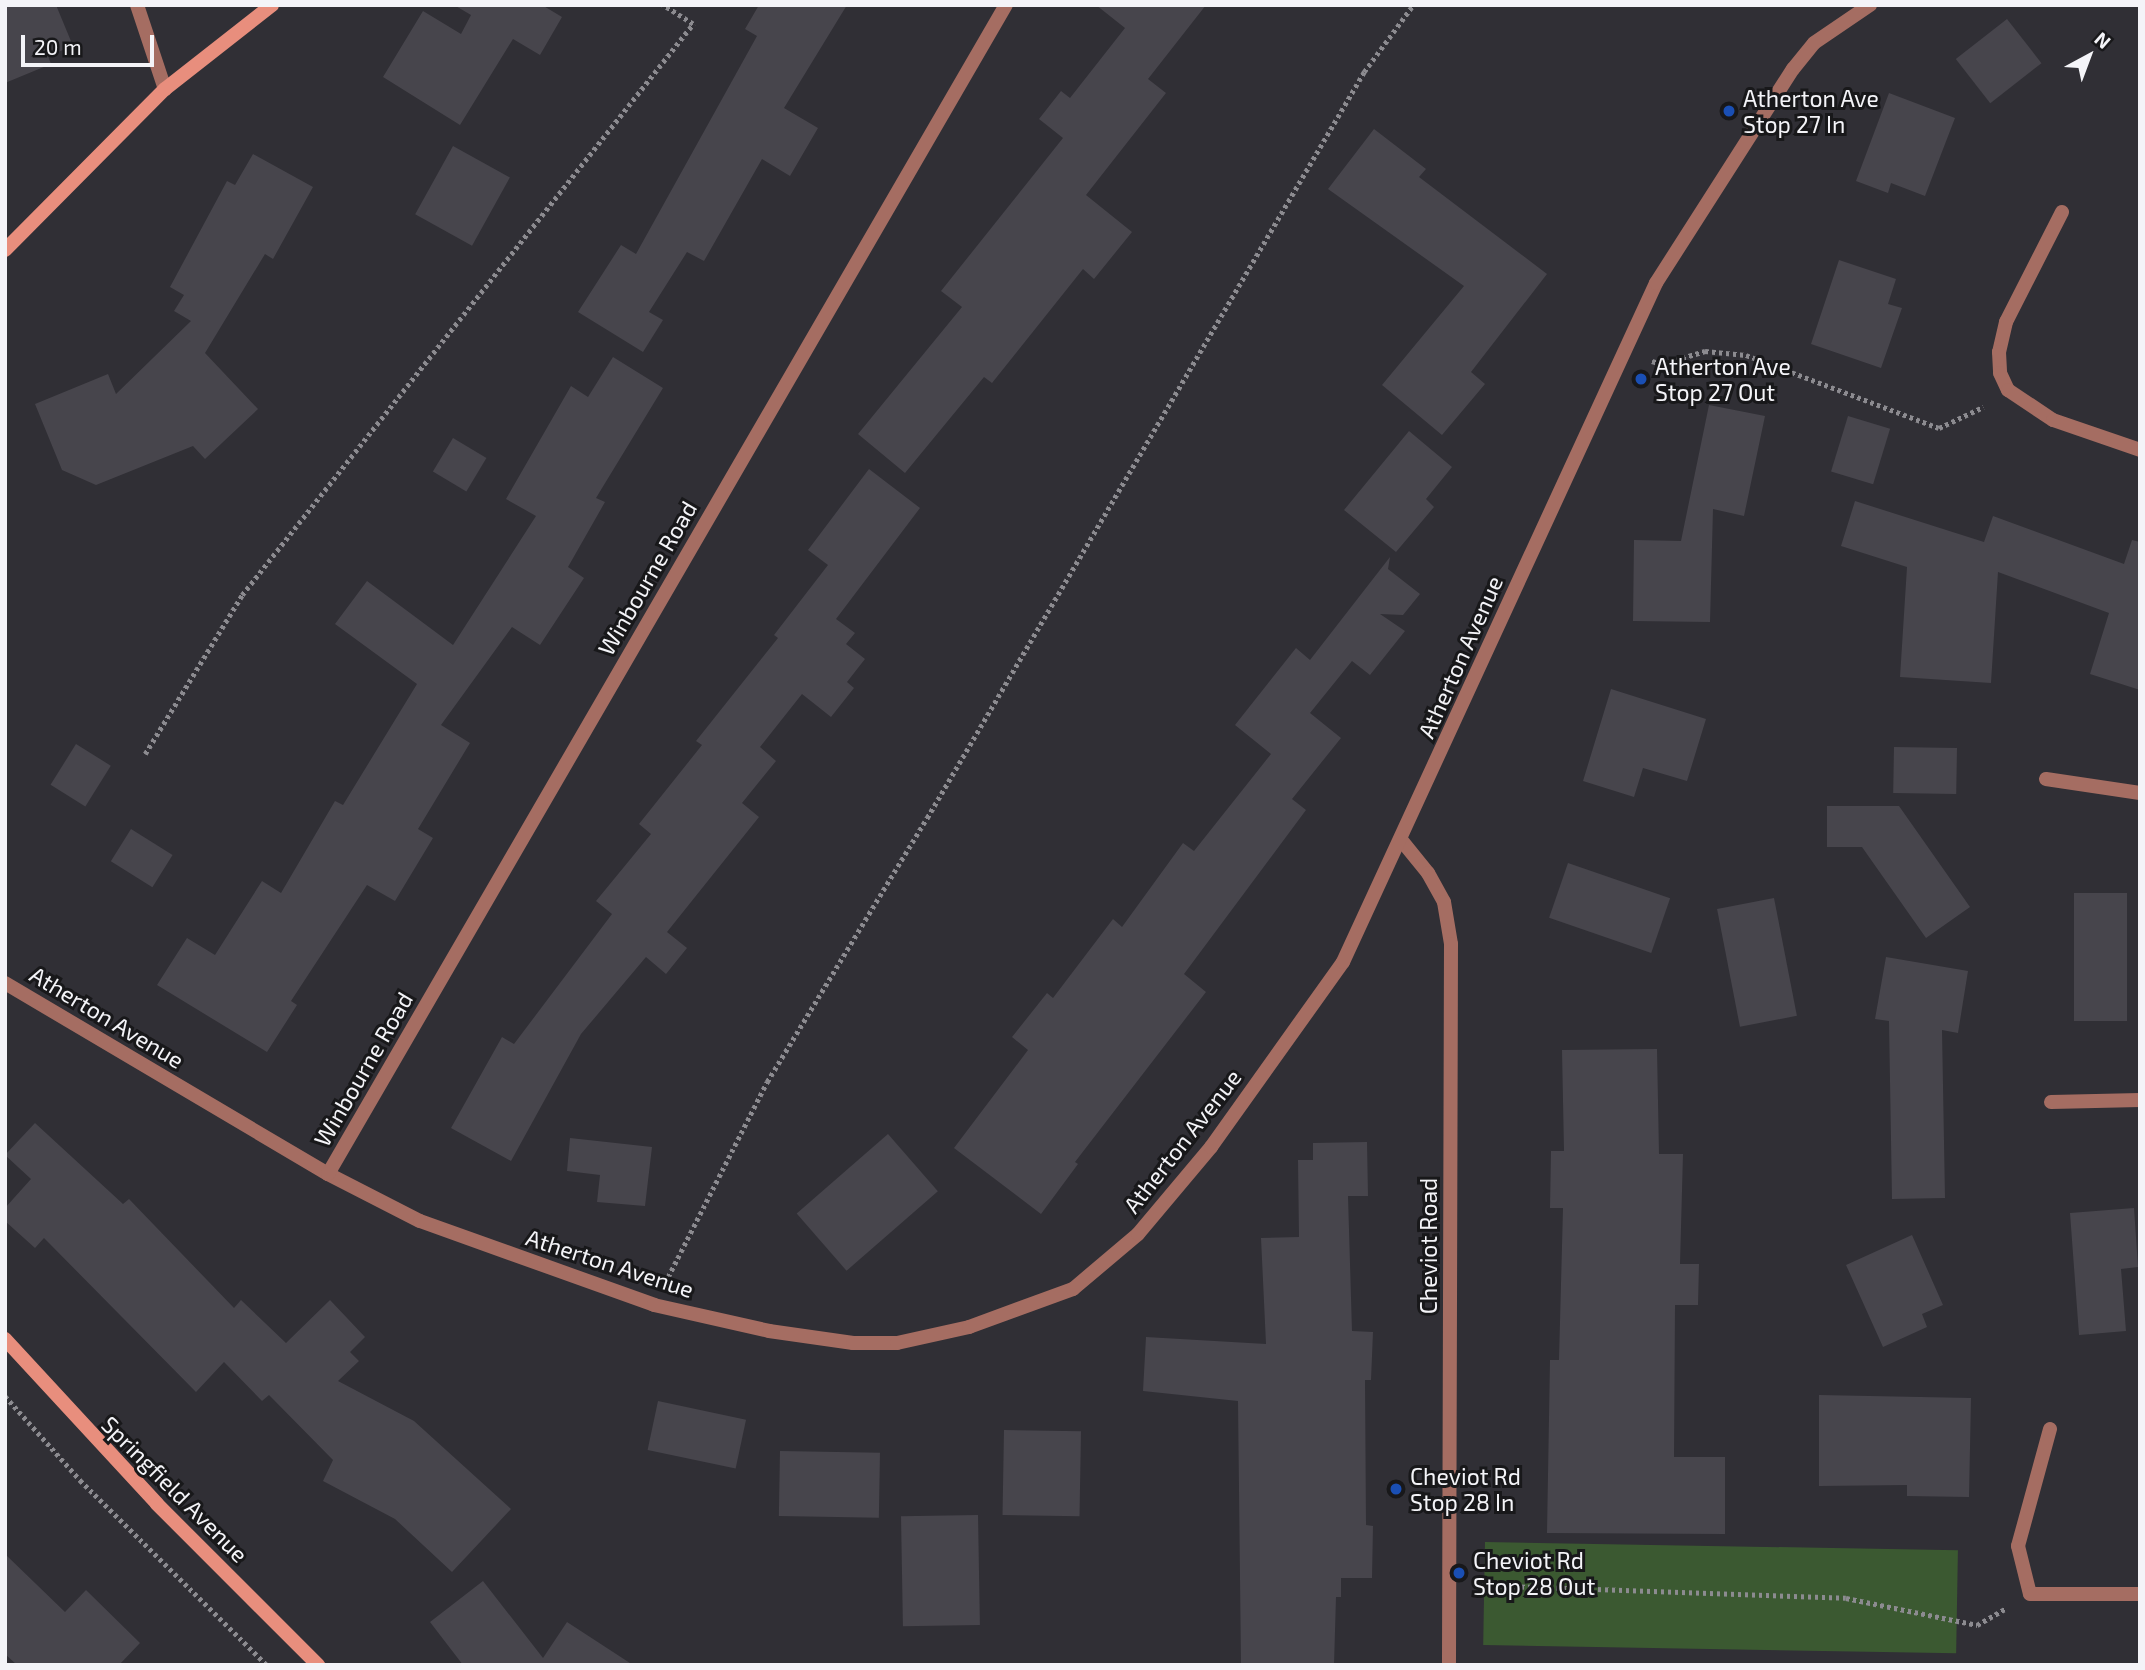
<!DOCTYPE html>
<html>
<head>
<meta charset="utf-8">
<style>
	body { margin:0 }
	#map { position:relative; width:2145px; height:1670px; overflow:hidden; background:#302f35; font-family:"Exo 2",sans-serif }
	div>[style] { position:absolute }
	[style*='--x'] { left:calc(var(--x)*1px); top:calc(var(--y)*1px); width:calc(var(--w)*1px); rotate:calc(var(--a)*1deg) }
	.green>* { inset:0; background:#3b5931; transform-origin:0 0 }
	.building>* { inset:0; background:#47454c; transform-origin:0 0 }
	.path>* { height:4.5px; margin-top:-2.25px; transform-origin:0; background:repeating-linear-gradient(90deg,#8c8b90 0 3.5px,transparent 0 7px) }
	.lane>* { height:14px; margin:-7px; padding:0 7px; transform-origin:7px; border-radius:7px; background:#a56d62 }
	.street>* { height:14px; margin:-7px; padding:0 7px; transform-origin:7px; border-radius:7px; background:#a56d62 }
	.secondary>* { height:14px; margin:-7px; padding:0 7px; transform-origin:7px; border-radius:7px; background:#e88e7d }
	.dots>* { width:19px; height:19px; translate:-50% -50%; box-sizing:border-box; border:4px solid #18181a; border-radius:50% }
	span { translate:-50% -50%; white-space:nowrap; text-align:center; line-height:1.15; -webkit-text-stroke:6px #18181a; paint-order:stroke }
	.poi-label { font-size:23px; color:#f4f4f8 }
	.left { translate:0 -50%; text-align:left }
	.street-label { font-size:23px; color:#f4f4f8 }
	.frame { position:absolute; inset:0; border:7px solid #f4f4f8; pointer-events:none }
	.north { position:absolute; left:2054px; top:21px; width:70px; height:70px; -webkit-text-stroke:5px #18181a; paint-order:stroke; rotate:41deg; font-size:19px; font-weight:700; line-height:28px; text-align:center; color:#f4f4f8 }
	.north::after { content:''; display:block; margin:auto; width:24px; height:32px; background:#f4f4f8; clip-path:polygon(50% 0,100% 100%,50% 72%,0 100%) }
	.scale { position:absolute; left:21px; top:35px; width:133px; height:32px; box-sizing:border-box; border:4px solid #f4f4f8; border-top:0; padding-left:9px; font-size:21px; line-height:24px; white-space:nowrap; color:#f4f4f8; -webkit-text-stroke:5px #18181a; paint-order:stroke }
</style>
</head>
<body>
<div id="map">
	<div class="green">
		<div style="left:1485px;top:1542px;width:473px;height:103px;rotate:1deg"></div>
	</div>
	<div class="building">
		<div style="clip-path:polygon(5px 5px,56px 5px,73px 46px,48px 56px,51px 64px,5px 83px)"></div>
		<div style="clip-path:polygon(454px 5px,542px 5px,562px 17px,540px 55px,513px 39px,460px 125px,383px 77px,423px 11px,461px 34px,471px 15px)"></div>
		<div style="clip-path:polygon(759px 5px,847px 5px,784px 108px,818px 128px,790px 176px,762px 159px,704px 261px,687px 252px,649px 312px,663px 320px,643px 352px,578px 312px,621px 245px,636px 254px,757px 36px,745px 29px)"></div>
		<div style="clip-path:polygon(1096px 5px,1206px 5px,1148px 79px,1166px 93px,1086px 195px,1132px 232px,1094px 279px,1083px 269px,992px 383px,984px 377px,905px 473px,858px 434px,962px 307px,941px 291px,1063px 138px,1039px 119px,1061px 91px,1070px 98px,1125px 28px)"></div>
		<div style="left:2007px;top:19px;width:56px;height:65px;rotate:52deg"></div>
		<div style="clip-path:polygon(1889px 93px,1955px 118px,1925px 196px,1891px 183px,1888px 193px,1856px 181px)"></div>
		<div style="clip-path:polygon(1374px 129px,1426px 169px,1419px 177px,1547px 274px,1471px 372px,1485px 384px,1442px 435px,1382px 385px,1464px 286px,1328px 189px)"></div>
		<div style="left:453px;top:146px;width:65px;height:78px;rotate:29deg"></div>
		<div style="clip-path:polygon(253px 154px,313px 187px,273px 259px,265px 254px,205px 353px,258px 409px,205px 459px,193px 446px,96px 485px,62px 470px,35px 404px,108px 374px,116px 394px,191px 321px,174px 311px,184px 295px,170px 287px,227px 181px,235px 185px)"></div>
		<div style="clip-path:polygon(1839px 260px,1896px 279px,1888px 304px,1902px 308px,1881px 368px,1811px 344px)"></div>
		<div style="clip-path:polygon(613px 357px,663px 388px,596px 498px,605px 502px,568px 567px,584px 578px,540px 645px,512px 627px,441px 725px,470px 743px,418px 829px,433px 838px,395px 901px,367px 885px,291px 1001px,297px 1005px,267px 1052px,157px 985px,187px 938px,215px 955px,262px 881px,281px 893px,335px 801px,343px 805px,417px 684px,335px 624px,367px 581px,453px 645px,536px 516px,506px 499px,571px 386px,588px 397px)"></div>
		<div style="clip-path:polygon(1709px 405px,1765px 416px,1744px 516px,1713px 509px,1710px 622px,1633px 621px,1634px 540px,1681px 541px)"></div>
		<div style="left:1848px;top:416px;width:44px;height:58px;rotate:17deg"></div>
		<div style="clip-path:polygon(1409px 431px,1452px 467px,1426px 499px,1434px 507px,1396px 552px,1344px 510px)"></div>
		<div style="left:453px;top:438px;width:39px;height:39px;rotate:31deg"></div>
		<div style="clip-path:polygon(869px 469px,920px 508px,836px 619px,855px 633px,846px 644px,865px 659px,847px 682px,854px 688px,831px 717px,802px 694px,760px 747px,776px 761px,742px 803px,759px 817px,667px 932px,687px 948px,666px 974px,646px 957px,581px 1034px,511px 1161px,451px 1128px,502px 1037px,514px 1044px,612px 914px,596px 901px,651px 834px,639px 824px,702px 745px,696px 741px,778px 638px,774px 635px,828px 565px,808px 550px)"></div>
		<div style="clip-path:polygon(1855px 501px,1984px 542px,1993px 516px,2124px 564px,2132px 540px,2140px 542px,2140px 690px,2090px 674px,2109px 613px,1998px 572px,1991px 683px,1900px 677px,1907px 567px,1841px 546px)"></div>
		<div style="clip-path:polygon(1390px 557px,1388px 569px,1420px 594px,1403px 615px,1380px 614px,1405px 631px,1370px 675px,1352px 661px,1310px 713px,1341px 738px,1292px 799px,1306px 810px,1184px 974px,1206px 992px,1075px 1162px,1078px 1164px,1041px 1214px,954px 1148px,1028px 1050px,1012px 1037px,1047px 993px,1053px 998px,1113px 919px,1122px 927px,1183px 843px,1194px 851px,1271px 754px,1235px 725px,1296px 648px,1310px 660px)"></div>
		<div style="clip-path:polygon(1611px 689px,1706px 719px,1687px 781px,1643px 768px,1634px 797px,1583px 781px)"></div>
		<div style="left:76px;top:744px;width:41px;height:48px;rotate:32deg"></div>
		<div style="left:1894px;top:747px;width:63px;height:46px;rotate:1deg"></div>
		<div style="clip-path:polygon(1827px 806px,1899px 806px,1970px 907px,1926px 938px,1862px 847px,1827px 847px)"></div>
		<div style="left:131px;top:829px;width:49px;height:38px;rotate:32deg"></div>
		<div style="left:1568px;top:863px;width:108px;height:58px;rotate:19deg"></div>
		<div style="left:2074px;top:893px;width:53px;height:128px"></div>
		<div style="left:1774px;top:898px;width:120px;height:58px;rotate:79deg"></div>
		<div style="clip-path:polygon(1886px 957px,1968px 971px,1958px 1033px,1942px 1030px,1945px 1198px,1892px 1199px,1889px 1021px,1875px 1019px)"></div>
		<div style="clip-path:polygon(1657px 1049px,1659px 1154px,1683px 1154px,1680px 1264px,1699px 1264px,1698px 1305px,1675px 1305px,1674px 1457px,1725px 1457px,1725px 1534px,1547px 1533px,1550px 1360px,1559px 1360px,1563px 1208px,1550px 1208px,1551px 1151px,1564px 1151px,1562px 1050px)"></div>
		<div style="clip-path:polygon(35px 1123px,123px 1204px,129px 1199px,234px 1308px,241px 1300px,286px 1343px,330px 1300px,365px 1337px,350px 1352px,359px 1361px,338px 1381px,414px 1421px,511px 1509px,452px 1572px,395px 1519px,323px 1481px,333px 1460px,269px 1395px,262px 1401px,224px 1362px,196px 1392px,44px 1238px,35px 1248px,5px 1221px,5px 1208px,31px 1179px,5px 1155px)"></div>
		<div style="left:888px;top:1134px;width:76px;height:121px;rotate:49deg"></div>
		<div style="clip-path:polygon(570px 1138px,652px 1147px,645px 1206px,597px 1202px,600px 1175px,567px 1171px)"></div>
		<div style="clip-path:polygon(1367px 1142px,1368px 1196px,1348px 1196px,1352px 1331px,1373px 1332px,1371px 1380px,1365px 1380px,1366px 1525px,1373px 1526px,1372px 1578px,1341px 1578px,1341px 1597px,1336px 1597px,1334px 1665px,1241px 1665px,1238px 1401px,1143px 1391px,1146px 1337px,1266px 1344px,1261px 1238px,1299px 1237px,1298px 1160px,1313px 1160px,1313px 1143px)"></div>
		<div style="clip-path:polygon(2134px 1208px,2138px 1267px,2121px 1269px,2126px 1331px,2079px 1335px,2070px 1213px)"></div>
		<div style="clip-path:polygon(1912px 1235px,1943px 1305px,1922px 1314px,1927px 1327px,1883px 1347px,1846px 1265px)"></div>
		<div style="clip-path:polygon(1819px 1395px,1971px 1398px,1969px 1497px,1907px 1496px,1907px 1485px,1819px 1486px)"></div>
		<div style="left:658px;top:1401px;width:90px;height:50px;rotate:12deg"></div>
		<div style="left:1004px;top:1430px;width:77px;height:85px;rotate:1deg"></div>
		<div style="left:780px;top:1451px;width:100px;height:65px;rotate:1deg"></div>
		<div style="left:978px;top:1515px;width:110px;height:77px;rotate:89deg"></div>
		<div style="clip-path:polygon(5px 1554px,65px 1612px,86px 1590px,140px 1643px,119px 1665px,17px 1665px,5px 1654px)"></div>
		<div style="clip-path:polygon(483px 1581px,543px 1658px,567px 1622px,633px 1665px,463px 1665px,430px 1622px)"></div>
	</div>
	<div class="path">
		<div style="--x:1652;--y:361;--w:10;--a:17"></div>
		<div style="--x:1662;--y:364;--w:45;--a:-16.8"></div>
		<div style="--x:1705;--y:351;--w:41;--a:5.6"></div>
		<div style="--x:1746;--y:355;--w:206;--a:20.7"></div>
		<div style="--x:1939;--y:428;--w:49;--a:-25.5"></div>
		<div style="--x:145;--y:754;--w:186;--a:-58.6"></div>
		<div style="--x:242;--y:595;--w:728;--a:-51.7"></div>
		<div style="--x:693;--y:24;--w:36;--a:-148"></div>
		<div style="--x:668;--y:1277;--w:219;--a:-63.1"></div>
		<div style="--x:767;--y:1082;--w:309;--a:-58.8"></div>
		<div style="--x:927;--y:818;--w:865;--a:-59.64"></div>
		<div style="--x:1364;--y:72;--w:83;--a:-53.8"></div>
		<div style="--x:5;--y:1396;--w:113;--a:48.2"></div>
		<div style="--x:80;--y:1480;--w:263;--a:44.7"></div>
		<div style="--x:1479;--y:1585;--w:367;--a:2"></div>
		<div style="--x:1846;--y:1598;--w:134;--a:11.6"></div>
		<div style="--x:1977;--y:1625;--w:32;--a:-30"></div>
	</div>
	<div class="lane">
		<div style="--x:137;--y:5;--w:89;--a:71.6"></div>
	</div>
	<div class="street">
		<div style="--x:2062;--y:212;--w:123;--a:117"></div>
		<div style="--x:2006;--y:322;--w:31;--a:103"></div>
		<div style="--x:1999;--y:352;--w:21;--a:87"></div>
		<div style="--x:2000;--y:373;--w:19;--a:65"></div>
		<div style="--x:2008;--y:390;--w:54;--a:33.7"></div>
		<div style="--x:2053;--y:420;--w:92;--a:19"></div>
		<div style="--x:2046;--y:779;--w:95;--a:8.5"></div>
		<div style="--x:1402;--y:841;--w:41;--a:50.9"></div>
		<div style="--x:1428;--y:873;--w:33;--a:61"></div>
		<div style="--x:1444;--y:902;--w:43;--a:80.5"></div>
		<div style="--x:1451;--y:944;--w:721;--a:90.16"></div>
		<div style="--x:5;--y:983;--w:375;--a:30.6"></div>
		<div style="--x:328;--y:1174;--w:103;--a:27.1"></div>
		<div style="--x:420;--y:1221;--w:249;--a:19.7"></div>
		<div style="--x:654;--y:1305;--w:118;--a:12.7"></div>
		<div style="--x:769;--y:1331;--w:85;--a:8.1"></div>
		<div style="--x:853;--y:1343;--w:44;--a:0"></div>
		<div style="--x:897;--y:1343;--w:74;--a:-12.5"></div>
		<div style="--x:969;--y:1327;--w:111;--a:-20.1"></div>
		<div style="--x:1073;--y:1289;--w:85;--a:-40.2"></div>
		<div style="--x:1138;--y:1234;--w:114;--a:-50"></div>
		<div style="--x:1211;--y:1147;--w:227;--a:-54.5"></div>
		<div style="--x:1343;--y:962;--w:748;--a:-65.25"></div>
		<div style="--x:1656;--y:283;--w:254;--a:-57.4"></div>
		<div style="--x:1793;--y:69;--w:33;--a:-51"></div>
		<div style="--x:1814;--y:43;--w:68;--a:-34.2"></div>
		<div style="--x:2051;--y:1102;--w:89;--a:-1.3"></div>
		<div style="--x:328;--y:1174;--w:1351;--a:-59.89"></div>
		<div style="--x:2050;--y:1429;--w:121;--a:105.3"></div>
		<div style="--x:2018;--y:1546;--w:49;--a:76"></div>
		<div style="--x:2030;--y:1594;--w:110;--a:0"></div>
	</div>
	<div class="secondary">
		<div style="--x:5;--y:250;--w:227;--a:-45.2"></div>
		<div style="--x:165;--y:89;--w:136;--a:-38.1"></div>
		<div style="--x:5;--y:1339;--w:224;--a:47.3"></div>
		<div style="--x:157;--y:1504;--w:228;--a:45"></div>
	</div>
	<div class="dots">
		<div style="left:1729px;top:111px;background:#1a4fb4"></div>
		<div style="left:1641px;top:379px;background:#1a4fb4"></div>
		<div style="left:1396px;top:1489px;background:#1a4fb4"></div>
		<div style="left:1459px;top:1573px;background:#1a4fb4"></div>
	</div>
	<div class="poi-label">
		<span class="left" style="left:1743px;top:111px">Atherton Ave<br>Stop 27 In</span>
		<span class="left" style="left:1655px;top:379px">Atherton Ave<br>Stop 27 Out</span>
		<span class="left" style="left:1410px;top:1489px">Cheviot Rd<br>Stop 28 In</span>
		<span class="left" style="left:1473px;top:1573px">Cheviot Rd<br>Stop 28 Out</span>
	</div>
	<div class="street-label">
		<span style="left:647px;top:578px;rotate:-60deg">Winbourne Road</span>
		<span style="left:1460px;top:657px;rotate:-66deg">Atherton Avenue</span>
		<span style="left:107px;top:1017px;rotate:31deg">Atherton Avenue</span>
		<span style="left:363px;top:1069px;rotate:-60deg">Winbourne Road</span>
		<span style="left:1182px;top:1141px;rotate:-52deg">Atherton Avenue</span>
		<span style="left:1428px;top:1246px;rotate:-90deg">Cheviot Road</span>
		<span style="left:610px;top:1263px;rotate:18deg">Atherton Avenue</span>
		<span style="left:175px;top:1489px;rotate:45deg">Springfield Avenue</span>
	</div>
	<div class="frame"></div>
	<div class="north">N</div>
	<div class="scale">20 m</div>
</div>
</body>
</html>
